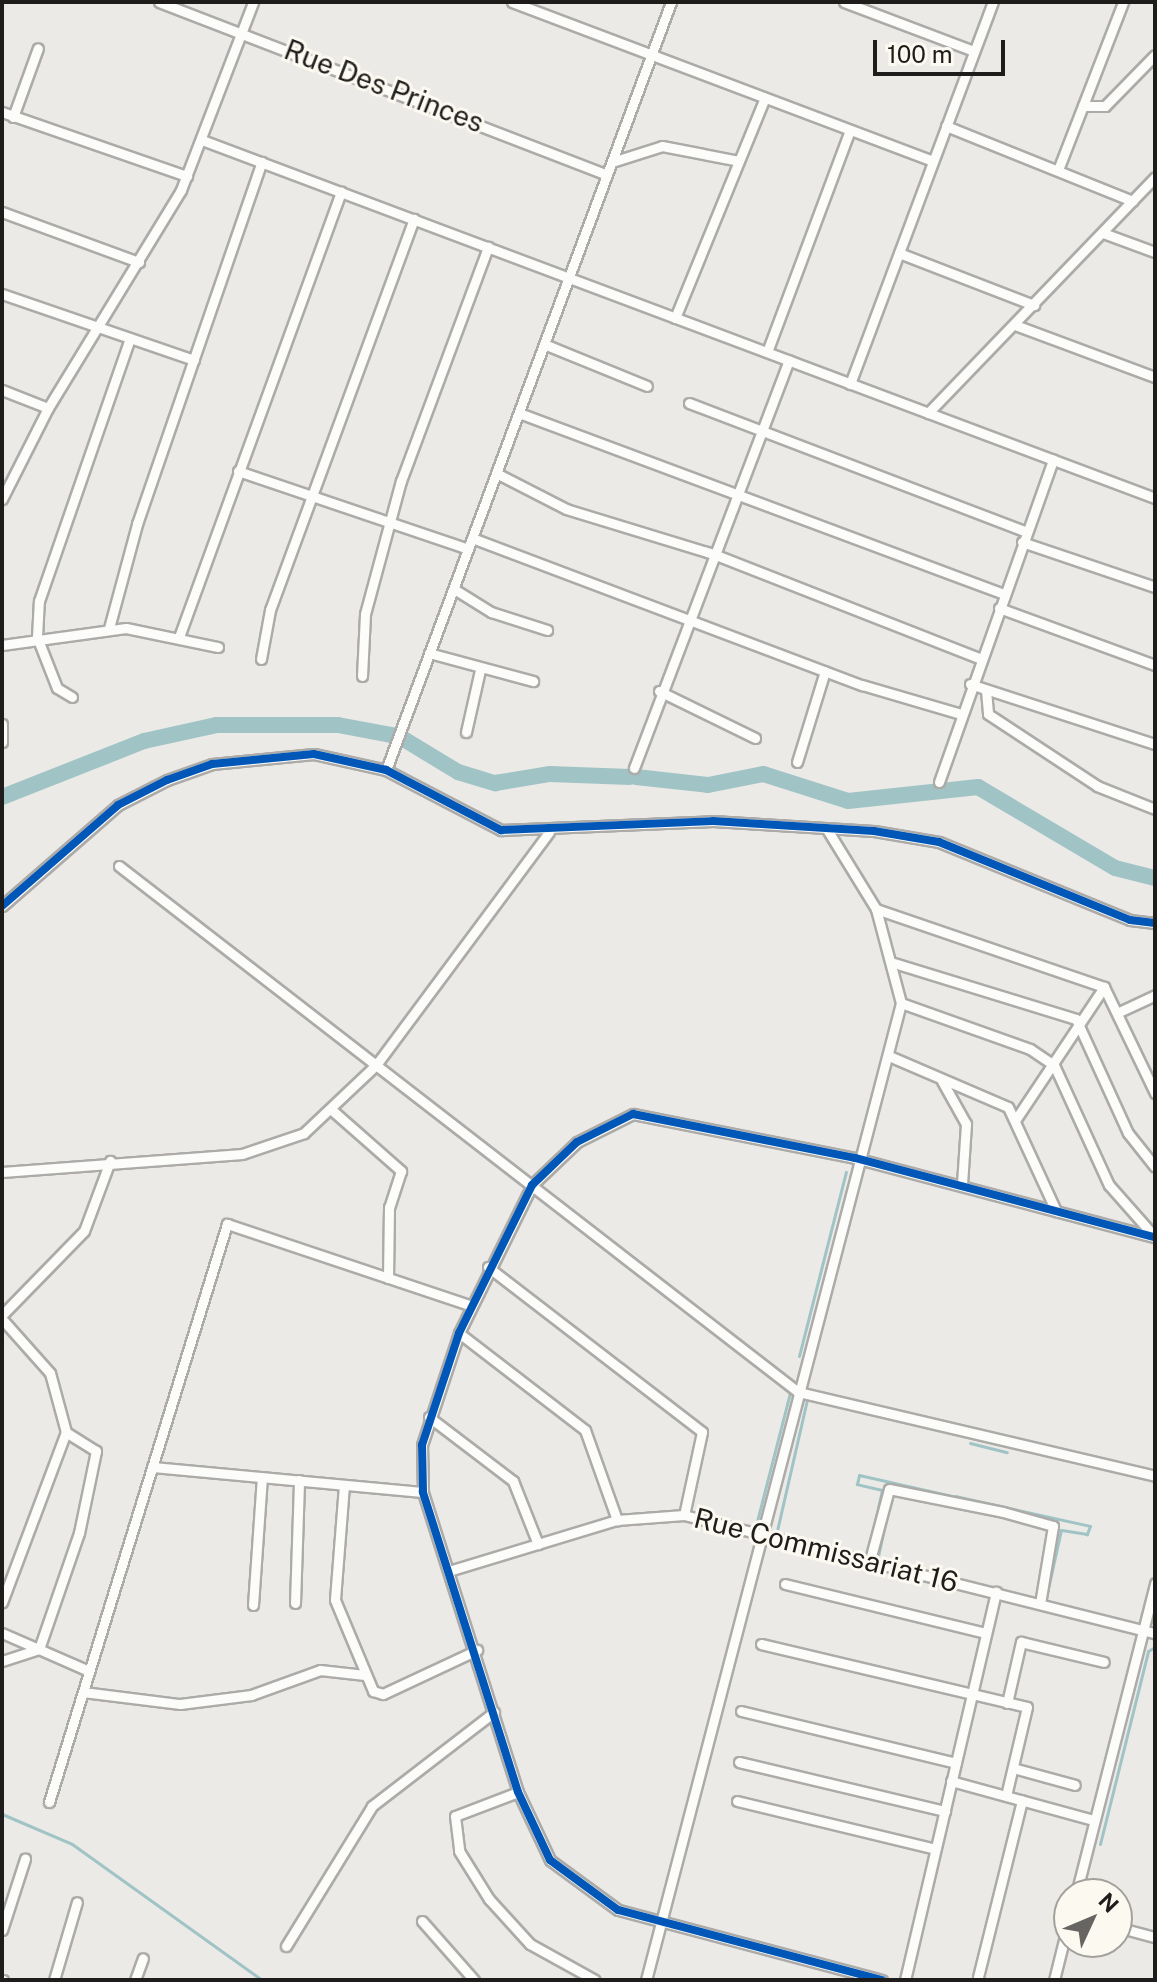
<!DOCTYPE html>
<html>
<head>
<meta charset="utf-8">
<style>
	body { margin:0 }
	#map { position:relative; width:1157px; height:1982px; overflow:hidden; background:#eceae7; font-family:"Public Sans",sans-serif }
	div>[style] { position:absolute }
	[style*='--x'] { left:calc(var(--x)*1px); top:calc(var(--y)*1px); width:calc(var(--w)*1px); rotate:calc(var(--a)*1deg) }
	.stream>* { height:3px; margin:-1.5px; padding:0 1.5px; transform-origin:1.5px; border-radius:1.5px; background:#a0c4c5 }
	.river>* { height:16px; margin:-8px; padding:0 8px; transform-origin:8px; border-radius:8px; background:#a0c4c5 }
	.roads { filter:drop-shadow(2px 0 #acaba8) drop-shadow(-2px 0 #acaba8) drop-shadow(0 2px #acaba8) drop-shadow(0 -2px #acaba8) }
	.minor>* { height:9px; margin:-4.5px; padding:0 4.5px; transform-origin:4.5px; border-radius:4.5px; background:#fcfcfb }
	.cycleway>* { height:8px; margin:-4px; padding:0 4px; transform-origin:4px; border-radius:4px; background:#0057b8 }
	span { translate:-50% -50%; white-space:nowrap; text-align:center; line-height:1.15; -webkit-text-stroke:6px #fcf9f1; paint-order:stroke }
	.street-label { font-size:28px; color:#1e1d1b }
	.frame { position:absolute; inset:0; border:4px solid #1e1d1b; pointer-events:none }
	.north { position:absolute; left:1053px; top:1878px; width:80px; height:80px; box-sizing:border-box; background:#fcf9f1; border:2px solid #a3a19b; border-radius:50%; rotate:46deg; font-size:22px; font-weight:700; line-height:32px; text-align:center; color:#1e1d1b }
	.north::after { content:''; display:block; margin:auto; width:28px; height:36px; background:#666562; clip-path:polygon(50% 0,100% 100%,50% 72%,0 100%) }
	.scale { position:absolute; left:873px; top:40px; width:132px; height:36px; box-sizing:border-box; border:4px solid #1e1d1b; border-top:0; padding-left:10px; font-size:24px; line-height:28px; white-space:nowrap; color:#1e1d1b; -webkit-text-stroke:6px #fcf9f1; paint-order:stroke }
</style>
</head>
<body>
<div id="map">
	<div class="stream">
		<div style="--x:1057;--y:1217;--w:76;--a:13.7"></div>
		<div style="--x:799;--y:1356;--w:190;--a:-75.7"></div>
		<div style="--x:970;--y:1443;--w:38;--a:14"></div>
		<div style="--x:955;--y:1496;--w:138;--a:12.5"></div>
		<div style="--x:1090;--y:1526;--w:9;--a:111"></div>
		<div style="--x:1087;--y:1534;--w:26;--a:-171"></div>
		<div style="--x:1061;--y:1530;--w:74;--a:102.5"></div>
		<div style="--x:756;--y:1525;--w:136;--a:-75.6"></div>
		<div style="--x:873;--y:1530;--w:41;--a:-77.3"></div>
		<div style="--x:882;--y:1490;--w:26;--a:-167"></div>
		<div style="--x:857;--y:1484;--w:9;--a:-77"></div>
		<div style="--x:859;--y:1475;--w:95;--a:12.7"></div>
		<div style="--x:776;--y:1535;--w:139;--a:-77.1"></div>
		<div style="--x:877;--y:1561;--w:52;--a:-77.8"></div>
		<div style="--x:2;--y:1814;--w:76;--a:23.2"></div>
		<div style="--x:72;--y:1844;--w:234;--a:35.6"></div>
		<div style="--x:1100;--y:1844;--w:199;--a:-76"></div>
		<div style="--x:1148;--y:1651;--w:8;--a:-30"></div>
	</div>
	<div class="river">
		<div style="--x:402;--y:738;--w:66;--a:31.3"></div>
		<div style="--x:458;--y:772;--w:39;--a:17"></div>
		<div style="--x:495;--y:783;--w:56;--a:-9.3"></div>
		<div style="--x:550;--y:774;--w:80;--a:2.1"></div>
		<div style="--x:636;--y:777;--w:72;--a:6.3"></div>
		<div style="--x:708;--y:785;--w:56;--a:-11.3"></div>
		<div style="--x:763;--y:774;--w:89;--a:17.6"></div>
		<div style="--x:848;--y:801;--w:131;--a:-6.1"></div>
		<div style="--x:978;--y:787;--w:159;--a:30.6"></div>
		<div style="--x:1115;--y:868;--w:41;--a:14"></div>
		<div style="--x:2;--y:797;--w:153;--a:-21.5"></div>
		<div style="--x:144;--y:741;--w:75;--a:-12.4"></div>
		<div style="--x:217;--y:725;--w:121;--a:0"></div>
		<div style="--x:338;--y:725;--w:59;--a:10.7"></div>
	</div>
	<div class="roads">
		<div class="minor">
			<div style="--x:159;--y:2;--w:480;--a:21.1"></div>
			<div style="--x:512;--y:2;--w:450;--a:20.7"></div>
			<div style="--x:844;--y:2;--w:139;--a:20.7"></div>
			<div style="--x:1083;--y:106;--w:22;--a:0"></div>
			<div style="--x:1105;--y:106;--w:71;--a:-45.6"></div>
			<div style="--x:2;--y:112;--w:196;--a:19.1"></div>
			<div style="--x:13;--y:117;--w:73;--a:-70.1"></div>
			<div style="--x:946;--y:126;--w:201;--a:21.9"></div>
			<div style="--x:202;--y:140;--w:1018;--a:20.59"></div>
			<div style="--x:612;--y:162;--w:52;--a:-17.7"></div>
			<div style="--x:662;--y:146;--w:78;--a:11"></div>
			<div style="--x:1058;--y:170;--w:180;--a:-68.8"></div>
			<div style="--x:2;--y:212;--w:146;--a:20.1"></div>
			<div style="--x:1103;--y:233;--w:55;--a:20.1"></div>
			<div style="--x:899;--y:253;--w:145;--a:21.1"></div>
			<div style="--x:2;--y:294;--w:203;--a:19"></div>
			<div style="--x:675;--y:318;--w:238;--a:-67.8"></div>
			<div style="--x:1015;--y:325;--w:149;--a:20.4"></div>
			<div style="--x:544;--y:344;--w:111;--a:22.2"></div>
			<div style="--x:767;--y:352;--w:237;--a:-69.5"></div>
			<div style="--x:850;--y:384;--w:408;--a:-69.5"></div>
			<div style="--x:2;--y:390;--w:49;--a:21.4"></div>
			<div style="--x:689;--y:403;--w:361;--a:20.9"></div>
			<div style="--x:519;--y:413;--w:518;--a:20.47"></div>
			<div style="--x:928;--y:413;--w:327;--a:-46.1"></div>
			<div style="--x:238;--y:471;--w:243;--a:18.7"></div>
			<div style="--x:496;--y:473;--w:79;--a:27.2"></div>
			<div style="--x:566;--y:509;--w:157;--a:17"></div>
			<div style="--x:716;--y:555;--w:285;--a:21.4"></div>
			<div style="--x:2;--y:499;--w:102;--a:-63.2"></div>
			<div style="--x:48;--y:408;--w:255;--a:-58.6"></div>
			<div style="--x:181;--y:190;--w:201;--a:-69"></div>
			<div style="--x:472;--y:538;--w:417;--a:20.7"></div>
			<div style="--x:862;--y:685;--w:100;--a:16.3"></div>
			<div style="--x:1022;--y:542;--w:140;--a:18.7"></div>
			<div style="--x:454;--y:589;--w:44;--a:31.9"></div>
			<div style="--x:491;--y:612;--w:59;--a:17.8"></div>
			<div style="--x:999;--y:608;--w:166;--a:20.1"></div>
			<div style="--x:109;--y:628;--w:108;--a:-74.9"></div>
			<div style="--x:137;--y:524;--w:383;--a:-71"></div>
			<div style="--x:179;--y:637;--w:474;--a:-70"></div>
			<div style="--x:2;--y:645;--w:125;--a:-7.8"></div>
			<div style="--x:126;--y:628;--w:94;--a:11.7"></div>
			<div style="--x:429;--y:653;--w:108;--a:15.1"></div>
			<div style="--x:261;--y:659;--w:50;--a:-79.6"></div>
			<div style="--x:270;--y:610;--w:417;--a:-69.8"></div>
			<div style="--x:362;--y:676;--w:62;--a:-87.2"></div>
			<div style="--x:365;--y:614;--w:138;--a:-74.9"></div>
			<div style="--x:401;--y:481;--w:250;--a:-69.6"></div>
			<div style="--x:970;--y:684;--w:194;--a:18"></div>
			<div style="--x:986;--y:690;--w:24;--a:85"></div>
			<div style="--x:988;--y:714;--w:131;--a:33.4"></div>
			<div style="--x:1097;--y:786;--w:62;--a:21.6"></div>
			<div style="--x:659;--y:691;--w:107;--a:26.1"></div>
			<div style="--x:72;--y:697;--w:17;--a:-149"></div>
			<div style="--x:57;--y:688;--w:55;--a:-111.4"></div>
			<div style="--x:37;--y:637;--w:36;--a:-87"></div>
			<div style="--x:39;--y:601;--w:278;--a:-70.9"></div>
			<div style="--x:2;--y:724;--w:18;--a:90"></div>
			<div style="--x:466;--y:732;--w:64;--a:-77.3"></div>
			<div style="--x:797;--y:762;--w:95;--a:-72.9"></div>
			<div style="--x:634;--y:768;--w:436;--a:-69.2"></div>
			<div style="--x:386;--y:770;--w:819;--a:-69.64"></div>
			<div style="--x:939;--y:782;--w:342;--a:-70.5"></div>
			<div style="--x:119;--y:866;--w:859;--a:37.76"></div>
			<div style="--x:798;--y:1392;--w:367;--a:13.2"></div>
			<div style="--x:2;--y:906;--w:154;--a:-41"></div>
			<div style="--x:118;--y:805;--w:55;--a:-27"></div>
			<div style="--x:167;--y:780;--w:48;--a:-19.6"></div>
			<div style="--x:212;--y:764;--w:102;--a:-5.6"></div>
			<div style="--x:314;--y:754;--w:74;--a:12.5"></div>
			<div style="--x:386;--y:770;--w:130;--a:27.6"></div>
			<div style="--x:501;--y:830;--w:212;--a:-2.4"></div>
			<div style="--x:713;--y:821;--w:161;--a:3.6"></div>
			<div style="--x:874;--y:831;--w:66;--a:9.6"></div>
			<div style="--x:939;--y:842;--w:206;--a:22.2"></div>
			<div style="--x:1130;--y:920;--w:25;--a:7"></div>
			<div style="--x:876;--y:909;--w:241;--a:18.9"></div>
			<div style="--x:1104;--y:987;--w:118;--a:64.3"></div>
			<div style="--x:894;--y:963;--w:190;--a:17.1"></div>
			<div style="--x:1076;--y:1019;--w:125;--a:65.5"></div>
			<div style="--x:1128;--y:1133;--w:43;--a:51.5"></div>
			<div style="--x:901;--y:1003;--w:137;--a:19.6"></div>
			<div style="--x:1030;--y:1049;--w:29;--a:34"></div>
			<div style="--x:1054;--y:1065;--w:132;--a:65.4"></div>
			<div style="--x:1109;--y:1185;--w:69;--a:48.5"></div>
			<div style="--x:1119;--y:1012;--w:40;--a:-25"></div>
			<div style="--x:889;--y:1056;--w:129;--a:23.2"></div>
			<div style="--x:1008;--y:1107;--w:115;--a:65.2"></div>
			<div style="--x:942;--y:1081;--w:49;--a:60.8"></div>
			<div style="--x:966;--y:1124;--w:61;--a:93.8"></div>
			<div style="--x:333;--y:1111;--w:91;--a:41.4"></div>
			<div style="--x:401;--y:1171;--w:38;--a:108"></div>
			<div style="--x:389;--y:1207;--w:71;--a:90.8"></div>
			<div style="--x:1016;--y:1119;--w:159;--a:-56.3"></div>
			<div style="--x:2;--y:1172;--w:241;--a:-4.3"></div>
			<div style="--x:242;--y:1154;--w:65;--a:-18.7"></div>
			<div style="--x:304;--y:1133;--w:99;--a:-43.4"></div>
			<div style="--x:376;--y:1065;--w:290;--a:-53.4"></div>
			<div style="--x:488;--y:1267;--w:270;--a:37.6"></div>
			<div style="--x:702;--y:1432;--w:85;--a:102.2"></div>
			<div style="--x:2;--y:1315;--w:117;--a:-45.7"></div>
			<div style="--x:84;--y:1231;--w:75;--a:-69.6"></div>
			<div style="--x:2;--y:1319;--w:72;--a:48.4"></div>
			<div style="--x:50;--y:1373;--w:61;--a:74.8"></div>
			<div style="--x:66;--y:1432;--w:182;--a:110.6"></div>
			<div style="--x:459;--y:1333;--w:159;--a:37.6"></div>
			<div style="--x:585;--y:1430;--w:96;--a:70.4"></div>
			<div style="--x:429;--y:1417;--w:106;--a:37.3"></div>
			<div style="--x:513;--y:1481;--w:68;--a:68.4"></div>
			<div style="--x:152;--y:1467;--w:272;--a:5.3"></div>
			<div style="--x:344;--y:1485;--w:115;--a:94.5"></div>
			<div style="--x:335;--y:1600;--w:99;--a:67.3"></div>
			<div style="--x:373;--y:1691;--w:10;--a:17"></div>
			<div style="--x:383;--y:1694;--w:104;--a:-25.1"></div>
			<div style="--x:870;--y:1560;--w:73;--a:-75"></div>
			<div style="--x:889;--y:1489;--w:116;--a:11.4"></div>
			<div style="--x:1003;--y:1512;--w:52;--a:15.6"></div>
			<div style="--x:1053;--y:1526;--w:79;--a:99.5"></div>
			<div style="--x:452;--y:1570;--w:172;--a:-16.9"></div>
			<div style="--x:617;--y:1520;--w:67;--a:-4.3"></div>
			<div style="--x:684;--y:1515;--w:486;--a:14.1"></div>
			<div style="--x:785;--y:1584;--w:207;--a:13.7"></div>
			<div style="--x:295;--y:1603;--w:123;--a:-88.1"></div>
			<div style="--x:253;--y:1605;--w:128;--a:-86"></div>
			<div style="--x:2;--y:1633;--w:95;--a:23.6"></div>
			<div style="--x:761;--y:1644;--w:273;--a:13.3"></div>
			<div style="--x:1027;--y:1707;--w:91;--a:103.3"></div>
			<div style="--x:2;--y:1661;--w:39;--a:-18"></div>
			<div style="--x:39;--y:1649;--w:123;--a:-71"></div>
			<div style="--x:79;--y:1533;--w:84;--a:-78.3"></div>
			<div style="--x:96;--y:1451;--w:36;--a:-148"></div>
			<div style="--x:83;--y:1692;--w:98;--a:7.1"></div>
			<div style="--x:180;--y:1704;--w:72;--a:-7.2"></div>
			<div style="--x:251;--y:1695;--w:73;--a:-19.9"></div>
			<div style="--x:320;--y:1670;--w:45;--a:6.3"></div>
			<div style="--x:1007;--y:1703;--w:63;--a:-77.1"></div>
			<div style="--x:1021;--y:1642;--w:85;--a:13.5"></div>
			<div style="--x:741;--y:1711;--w:221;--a:13.6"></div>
			<div style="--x:739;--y:1762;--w:212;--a:13.4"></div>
			<div style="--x:1013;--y:1768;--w:64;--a:15.3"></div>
			<div style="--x:951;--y:1781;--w:148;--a:15.3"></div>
			<div style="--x:518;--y:1792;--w:67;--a:159.1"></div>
			<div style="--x:455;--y:1816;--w:35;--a:83"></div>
			<div style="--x:459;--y:1851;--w:57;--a:58"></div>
			<div style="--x:489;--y:1899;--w:61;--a:47.7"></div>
			<div style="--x:530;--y:1944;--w:74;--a:29"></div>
			<div style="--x:737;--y:1801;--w:204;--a:13.6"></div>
			<div style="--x:49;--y:1802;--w:605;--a:-72.88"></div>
			<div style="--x:227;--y:1224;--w:258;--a:18.5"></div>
			<div style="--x:1076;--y:1894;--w:321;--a:-75.7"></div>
			<div style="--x:422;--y:1921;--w:79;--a:48.6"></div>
			<div style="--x:1117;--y:1927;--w:39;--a:15"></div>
			<div style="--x:2;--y:1930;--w:75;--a:-72.1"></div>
			<div style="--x:286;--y:1946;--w:164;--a:-58.4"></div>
			<div style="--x:372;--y:1806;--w:154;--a:-37.6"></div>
			<div style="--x:978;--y:1977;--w:182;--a:-76"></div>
			<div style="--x:2;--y:1980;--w:1;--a:0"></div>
			<div style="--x:54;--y:1980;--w:81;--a:-73.6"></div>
			<div style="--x:135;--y:1980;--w:23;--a:-70"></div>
			<div style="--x:646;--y:1980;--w:1010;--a:-75.37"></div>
			<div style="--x:901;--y:1003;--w:97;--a:-104.9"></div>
			<div style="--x:876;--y:909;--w:92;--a:-121.6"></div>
			<div style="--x:882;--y:1980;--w:273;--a:-165.1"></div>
			<div style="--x:618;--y:1910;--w:84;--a:-143.7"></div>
			<div style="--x:550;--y:1860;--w:75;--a:-115.2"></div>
			<div style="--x:518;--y:1792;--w:315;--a:-107.6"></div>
			<div style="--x:423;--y:1492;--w:47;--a:-91.2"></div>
			<div style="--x:422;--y:1445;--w:118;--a:-71.7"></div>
			<div style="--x:459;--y:1333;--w:165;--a:-63.7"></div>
			<div style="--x:532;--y:1185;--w:62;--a:-43.7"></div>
			<div style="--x:577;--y:1142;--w:63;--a:-26.6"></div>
			<div style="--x:633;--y:1114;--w:226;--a:11.2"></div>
			<div style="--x:855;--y:1158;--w:310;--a:14.8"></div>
			<div style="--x:905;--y:1980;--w:399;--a:-76.8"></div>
			<div style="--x:1054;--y:1980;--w:62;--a:-76"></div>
		</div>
	</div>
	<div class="cycleway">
		<div style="--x:2;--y:906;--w:154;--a:-41"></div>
		<div style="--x:118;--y:805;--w:55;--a:-27"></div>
		<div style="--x:167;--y:780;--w:48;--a:-19.6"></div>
		<div style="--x:212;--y:764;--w:102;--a:-5.6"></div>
		<div style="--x:314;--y:754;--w:74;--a:12.5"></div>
		<div style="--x:386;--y:770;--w:130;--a:27.6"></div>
		<div style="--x:501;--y:830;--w:212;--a:-2.4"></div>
		<div style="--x:713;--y:821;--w:161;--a:3.6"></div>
		<div style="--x:874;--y:831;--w:66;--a:9.6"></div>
		<div style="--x:939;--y:842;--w:206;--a:22.2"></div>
		<div style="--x:1130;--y:920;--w:25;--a:7"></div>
		<div style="--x:882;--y:1980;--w:273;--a:-165.1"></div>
		<div style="--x:618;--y:1910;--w:84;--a:-143.7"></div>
		<div style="--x:550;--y:1860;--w:75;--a:-115.2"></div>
		<div style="--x:518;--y:1792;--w:315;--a:-107.6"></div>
		<div style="--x:423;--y:1492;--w:47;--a:-91.2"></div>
		<div style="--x:422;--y:1445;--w:118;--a:-71.7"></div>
		<div style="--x:459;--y:1333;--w:165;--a:-63.7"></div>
		<div style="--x:532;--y:1185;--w:62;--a:-43.7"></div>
		<div style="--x:577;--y:1142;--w:63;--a:-26.6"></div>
		<div style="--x:633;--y:1114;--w:226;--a:11.2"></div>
		<div style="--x:855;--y:1158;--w:310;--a:14.8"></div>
	</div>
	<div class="street-label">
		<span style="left:384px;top:86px;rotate:21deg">Rue Des Princes</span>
		<span style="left:826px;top:1550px;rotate:14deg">Rue Commissariat 16</span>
	</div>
	<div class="frame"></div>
	<div class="north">N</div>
	<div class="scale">100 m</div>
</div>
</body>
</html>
